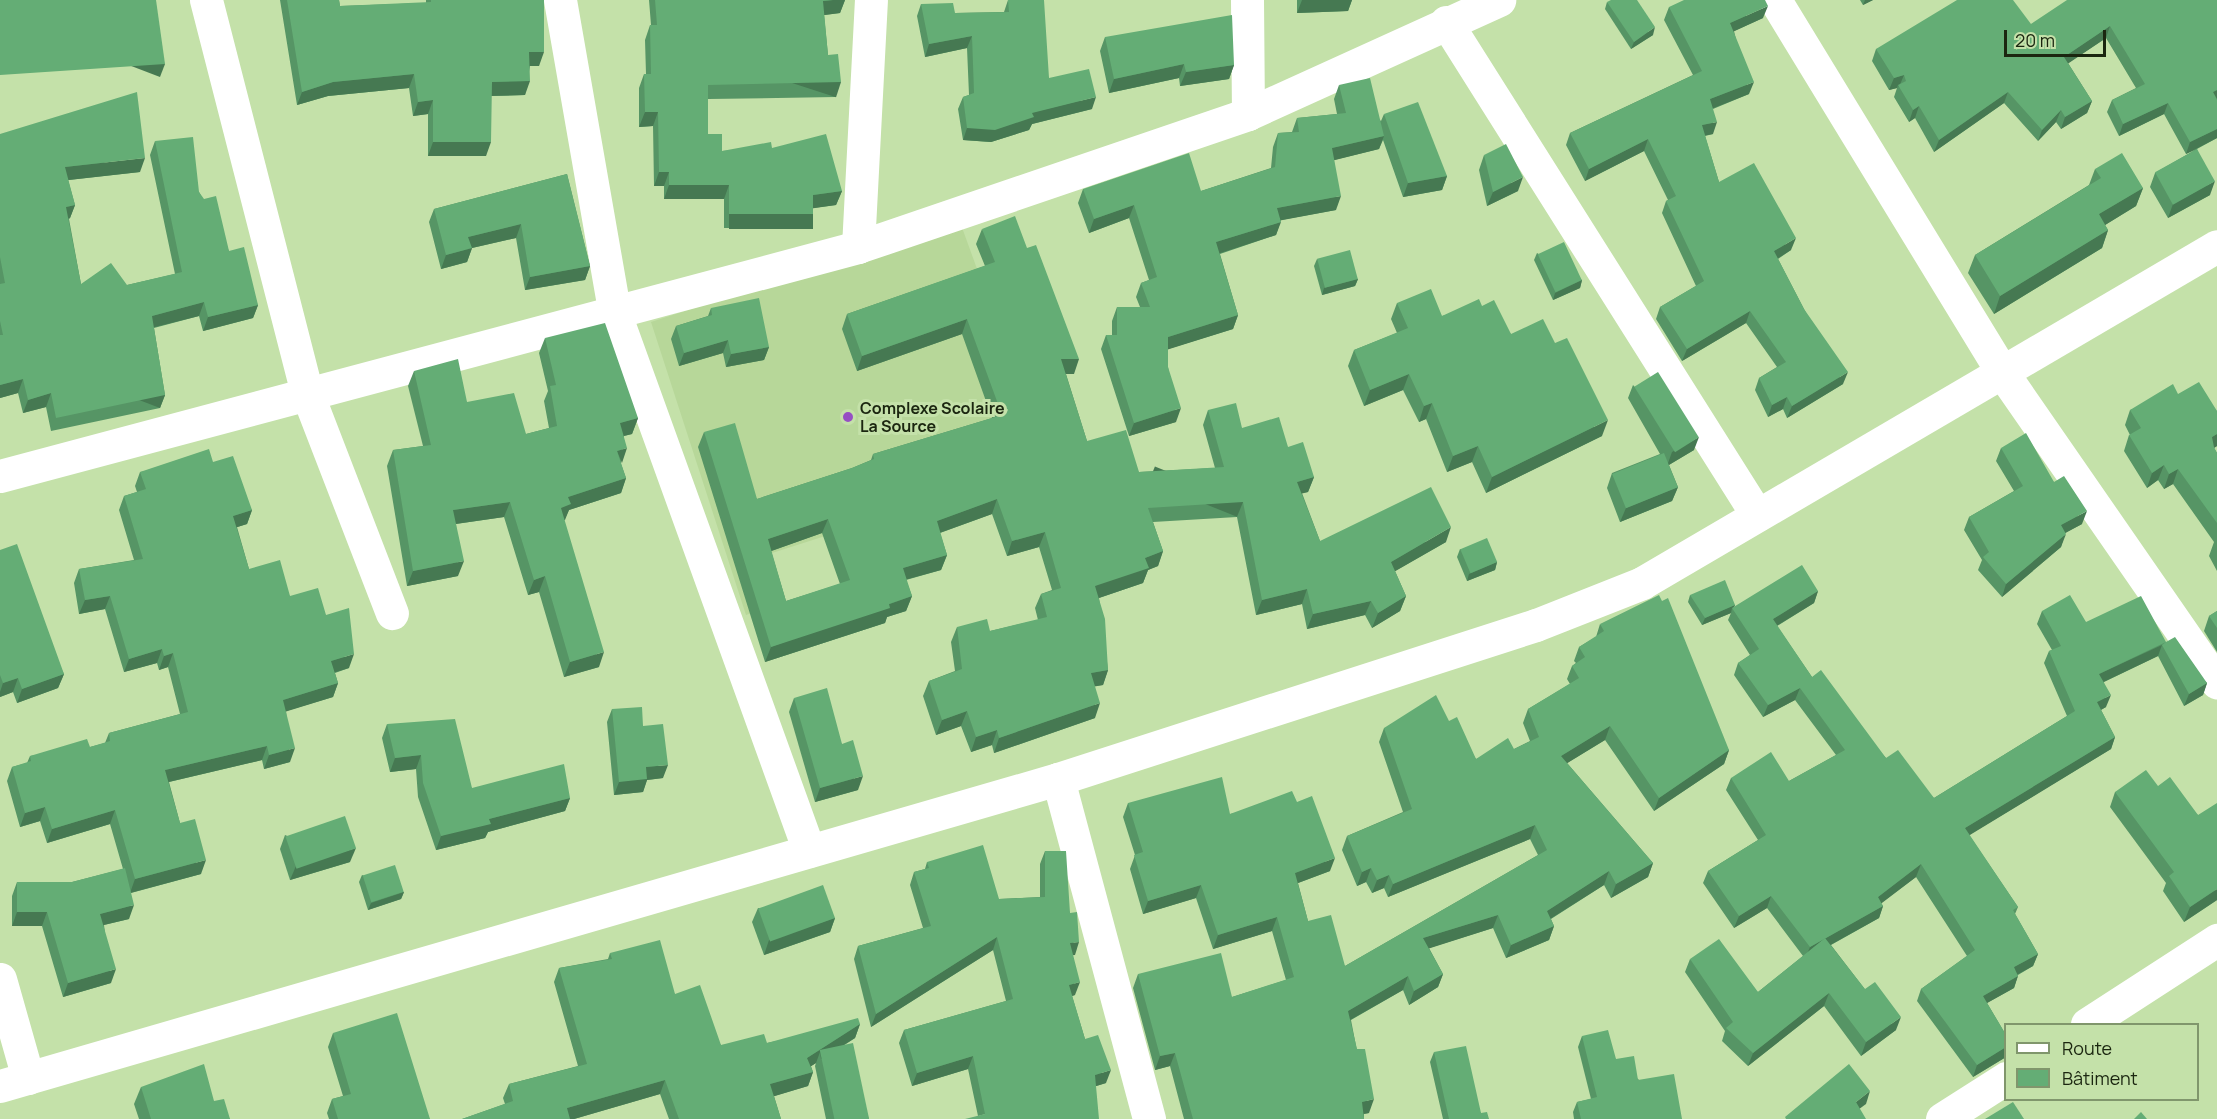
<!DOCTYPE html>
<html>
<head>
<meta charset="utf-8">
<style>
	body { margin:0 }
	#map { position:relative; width:2217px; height:1119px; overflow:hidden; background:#c4e1a9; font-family:Manrope,sans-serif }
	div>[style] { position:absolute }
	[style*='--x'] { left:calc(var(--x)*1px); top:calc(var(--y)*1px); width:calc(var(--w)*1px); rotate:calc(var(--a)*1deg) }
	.built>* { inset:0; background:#b7d799 }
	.minor>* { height:33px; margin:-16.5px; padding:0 16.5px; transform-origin:16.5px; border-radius:16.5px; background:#fff }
	.wall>* { inset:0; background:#569565 }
	.shaded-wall>* { inset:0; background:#467952; transform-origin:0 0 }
	.building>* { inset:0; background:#64ad75; transform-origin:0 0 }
	.dots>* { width:16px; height:16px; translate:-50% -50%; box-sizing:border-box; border:3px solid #c4e1a9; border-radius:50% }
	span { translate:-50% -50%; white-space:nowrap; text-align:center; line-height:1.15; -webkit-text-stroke:6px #c4e1a9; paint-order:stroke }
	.poi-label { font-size:16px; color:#1b2610; font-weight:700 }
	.left { translate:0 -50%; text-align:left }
	.legend { position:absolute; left:2004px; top:1023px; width:195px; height:78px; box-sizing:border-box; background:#c4e1a9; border:2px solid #80966c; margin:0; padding:8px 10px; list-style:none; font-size:18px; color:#1b2610 }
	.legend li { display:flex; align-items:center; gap:12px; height:30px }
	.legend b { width:30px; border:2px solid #80966c }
	.scale { position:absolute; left:2004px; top:30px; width:102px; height:27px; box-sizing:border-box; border:3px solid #1b2610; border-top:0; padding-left:8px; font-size:18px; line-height:21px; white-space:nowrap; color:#1b2610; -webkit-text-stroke:4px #c4e1a9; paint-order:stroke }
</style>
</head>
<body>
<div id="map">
	<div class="built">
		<div style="clip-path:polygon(960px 222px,1029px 412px,1019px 474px,769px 554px,785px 602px,746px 615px,651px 322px)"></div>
	</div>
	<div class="minor">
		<div style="--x:206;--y:0;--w:406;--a:75.6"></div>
		<div style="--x:307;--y:393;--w:236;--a:68.9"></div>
		<div style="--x:560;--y:0;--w:316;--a:80.1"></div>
		<div style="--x:614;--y:311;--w:574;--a:70.14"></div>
		<div style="--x:1247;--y:0;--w:114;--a:89.5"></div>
		<div style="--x:1775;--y:0;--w:439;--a:58.6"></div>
		<div style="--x:2004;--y:375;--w:374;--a:55.3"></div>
		<div style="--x:1446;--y:22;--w:583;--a:57.75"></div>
		<div style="--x:858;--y:247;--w:247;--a:-87"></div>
		<div style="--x:0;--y:476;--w:888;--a:-14.94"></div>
		<div style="--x:858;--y:247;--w:412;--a:-18.8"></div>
		<div style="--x:1248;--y:114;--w:276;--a:-24.4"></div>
		<div style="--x:1058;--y:779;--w:352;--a:75"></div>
		<div style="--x:0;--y:979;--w:103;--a:74.2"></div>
		<div style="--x:2087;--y:1024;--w:155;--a:-32.9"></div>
		<div style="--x:0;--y:1086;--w:1102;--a:-16.18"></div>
		<div style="--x:1058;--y:779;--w:502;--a:-17.86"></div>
		<div style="--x:1536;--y:625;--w:114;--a:-21.6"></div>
		<div style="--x:1642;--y:583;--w:666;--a:-30.37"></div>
		<div style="--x:1942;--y:1119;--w:76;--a:-32.6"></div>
	</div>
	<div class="wall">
		<div style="clip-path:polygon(280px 0,339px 0,340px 6px,426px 3px,426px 0,544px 0,539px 66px,530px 66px,525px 95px,491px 96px,486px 156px,428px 156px,428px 114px,413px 116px,409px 88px,328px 96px,297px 105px)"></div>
		<div style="clip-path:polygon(649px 0,845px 0,840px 13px,824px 15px,828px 55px,836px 97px,708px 99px,708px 134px,722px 151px,772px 148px,842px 191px,836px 205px,813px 208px,813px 214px,808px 228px,724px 228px,724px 199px,664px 199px,664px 186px,654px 186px,653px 126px,639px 127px,639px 88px,644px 74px,646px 74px,645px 40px,650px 25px,651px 25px)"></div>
		<div style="clip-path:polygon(1008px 0,1049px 78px,1092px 109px,1032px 124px,1029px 130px,991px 142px,963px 140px,958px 109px,963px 97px,969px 95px,967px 48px,925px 57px,917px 16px,921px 4px,955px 13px,1004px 12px)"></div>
		<div style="clip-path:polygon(1297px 0,1352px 0,1348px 11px,1297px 13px)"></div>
		<div style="clip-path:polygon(1860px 0,1873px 0,1863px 5px)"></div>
		<div style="clip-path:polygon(2217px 0,2217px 138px,2197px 149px,2210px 195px,2168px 218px,2150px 187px,2155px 173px,2195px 150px,2186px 154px,2164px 114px,2119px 136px,2107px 112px,2112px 100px,2136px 88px,2106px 38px,2068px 63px,2092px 101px,2087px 113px,2061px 129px,2056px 122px,2038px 141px,2004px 103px,1934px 152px,1915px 118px,1909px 122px,1894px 97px,1897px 88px,1889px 90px,1872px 61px,1876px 49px,2031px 24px)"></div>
		<div style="clip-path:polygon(1607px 2px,1653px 35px,1631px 49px,1605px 9px)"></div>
		<div style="clip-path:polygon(1669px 7px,1763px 18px,1734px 31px,1749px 94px,1713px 109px,1713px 134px,1705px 136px,1719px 182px,1791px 250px,1778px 259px,1843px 384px,1787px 418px,1783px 409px,1768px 417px,1755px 390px,1759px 378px,1777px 367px,1746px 323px,1682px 361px,1656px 319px,1660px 307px,1696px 286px,1662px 213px,1666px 201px,1668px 200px,1644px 151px,1585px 181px,1566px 145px,1570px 133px,1693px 75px,1664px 20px)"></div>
		<div style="clip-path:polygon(1105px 37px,1234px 65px,1229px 79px,1180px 86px,1179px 78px,1109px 93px,1100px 51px)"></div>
		<div style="clip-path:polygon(1339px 85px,1381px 121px,1384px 114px,1447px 176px,1442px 190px,1403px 197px,1383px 140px,1379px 149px,1334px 160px,1336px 210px,1281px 220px,1276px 235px,1220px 254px,1238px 315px,1233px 329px,1168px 349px,1168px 367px,1176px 422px,1129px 436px,1101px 349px,1106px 335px,1112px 335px,1112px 321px,1117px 307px,1140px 307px,1136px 297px,1141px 283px,1149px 280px,1129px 218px,1089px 233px,1078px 203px,1083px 189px,1201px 191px,1271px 168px,1273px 147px,1278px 133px,1292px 132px,1297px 118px,1337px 114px,1334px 99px)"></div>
		<div style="clip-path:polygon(0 134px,140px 172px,68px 180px,75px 205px,70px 218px,69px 219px,81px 284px,127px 285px,175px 274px,150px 155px,155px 141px,199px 192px,229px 251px,258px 305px,253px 318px,203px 331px,199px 316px,154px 328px,165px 395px,160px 408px,51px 431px,46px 407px,23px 413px,18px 393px,0 398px)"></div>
		<div style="clip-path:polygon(1484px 155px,1518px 191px,1487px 206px,1479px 170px)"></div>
		<div style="clip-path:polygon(2095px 169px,2143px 188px,2136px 206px,2105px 225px,2108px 230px,2102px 248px,1994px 314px,1968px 273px,1975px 255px,2089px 185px)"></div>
		<div style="clip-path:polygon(567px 174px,590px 266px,585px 280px,525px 290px,516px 238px,472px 248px,467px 262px,441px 269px,429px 222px,434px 209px)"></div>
		<div style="clip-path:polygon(evenodd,982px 229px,1074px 374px,1066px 374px,1087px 441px,1139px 472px,1215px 468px,1203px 425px,1208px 410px,1242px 428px,1288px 447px,1314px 477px,1308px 492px,1302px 493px,1320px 541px,1446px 542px,1395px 571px,1406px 596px,1400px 611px,1372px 628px,1365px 615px,1307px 629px,1302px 604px,1256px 615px,1237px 517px,1153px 522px,1163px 551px,1158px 566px,1148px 570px,1143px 583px,1099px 598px,1108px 670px,1103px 685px,1095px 686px,1095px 718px,994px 753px,992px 745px,971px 752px,961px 726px,936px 735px,923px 696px,929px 681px,955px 671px,951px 642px,957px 627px,990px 631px,1038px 620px,1035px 608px,1041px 594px,1052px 590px,1039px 547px,1007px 556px,992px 514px,940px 533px,947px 555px,941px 570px,906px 580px,912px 596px,906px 611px,887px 617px,885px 623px,765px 662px,698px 447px,704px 432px,757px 499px,852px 468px,871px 460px,873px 454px,992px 418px,962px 334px,857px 371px,842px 329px,847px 314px,985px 266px,976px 244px,982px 229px,822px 533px,840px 584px,786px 601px,771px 551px,822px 533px)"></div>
		<div style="clip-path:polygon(1537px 253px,1582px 280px,1580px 288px,1553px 300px,1534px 260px)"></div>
		<div style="clip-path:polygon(1317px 259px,1358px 279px,1355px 286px,1322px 295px,1314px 266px)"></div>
		<div style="clip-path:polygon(1397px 303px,1442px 316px,1482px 306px,1511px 334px,1602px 436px,1486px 493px,1472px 462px,1447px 472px,1426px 419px,1419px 422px,1403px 390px,1364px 406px,1348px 366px,1354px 350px,1397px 333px,1391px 319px)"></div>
		<div style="clip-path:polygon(711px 308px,769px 347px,764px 360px,726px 367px,723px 353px,679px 366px,671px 339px,676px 326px,708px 316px)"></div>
		<div style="clip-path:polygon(545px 338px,638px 418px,632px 434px,624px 436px,621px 464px,626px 478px,621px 493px,569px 510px,564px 520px,599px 667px,564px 677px,539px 592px,528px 595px,504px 517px,456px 524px,458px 576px,407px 586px,387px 466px,393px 450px,423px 446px,408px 386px,414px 371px,467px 402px,526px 434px,549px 428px,544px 401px,548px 391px,539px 353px)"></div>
		<div style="clip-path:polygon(1633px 385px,1694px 450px,1669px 465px,1678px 487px,1672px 501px,1620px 522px,1607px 488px,1612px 473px,1660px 454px,1628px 398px)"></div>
		<div style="clip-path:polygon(2178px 394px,2217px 411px,2217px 446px,2214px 448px,2217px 453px,2217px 571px,2209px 556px,2214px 542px,2173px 484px,2164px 489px,2158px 480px,2147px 488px,2124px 451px,2129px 435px,2130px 435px,2125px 425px,2130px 410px)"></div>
		<div style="clip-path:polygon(2001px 448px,2054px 482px,2082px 524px,2065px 533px,2061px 547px,2002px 597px,1978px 570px,1982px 560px,1964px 530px,1969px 517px,2014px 491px,1996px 461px)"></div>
		<div style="clip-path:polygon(213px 462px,252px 510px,247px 524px,237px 527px,249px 569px,290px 596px,326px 615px,349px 668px,335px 673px,338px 683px,333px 697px,286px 711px,290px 762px,264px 769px,262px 760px,169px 782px,180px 823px,201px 874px,131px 893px,129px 919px,104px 925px,111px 983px,63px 997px,42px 926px,12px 926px,12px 896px,17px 882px,72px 882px,123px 869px,110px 824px,47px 843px,40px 821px,20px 827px,7px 781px,12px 767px,27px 763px,30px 756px,90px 747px,105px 743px,109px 733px,180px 714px,168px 667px,159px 670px,157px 663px,124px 672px,105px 609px,79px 614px,74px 583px,79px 569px,134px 560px,119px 510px,124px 496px,137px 492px,135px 486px,140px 472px)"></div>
		<div style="clip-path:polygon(1460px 549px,1497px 562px,1495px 570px,1467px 581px,1457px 557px)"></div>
		<div style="clip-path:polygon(0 550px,64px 674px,58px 688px,17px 703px,13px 692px,0 697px)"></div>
		<div style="clip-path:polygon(1818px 591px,1814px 603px,1777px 626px,1812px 677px,1886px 758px,1934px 798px,2067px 716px,2044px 663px,2049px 651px,2052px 650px,2037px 624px,2042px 611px,2166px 642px,2207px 683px,2203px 695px,2184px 706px,2158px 656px,2104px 682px,2106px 707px,2101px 710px,2115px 737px,2111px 749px,1969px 835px,2018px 907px,2015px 914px,2038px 954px,2033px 966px,2018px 975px,2014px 988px,1987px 1003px,2006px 1035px,2006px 1057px,1973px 1077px,1917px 1001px,1921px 989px,1967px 956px,1916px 877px,1881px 903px,1883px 906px,1879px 918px,1831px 945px,1896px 1030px,1861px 1056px,1824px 1006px,1748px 1066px,1722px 1041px,1725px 1031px,1685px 972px,1690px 959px,1758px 992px,1803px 956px,1767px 908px,1734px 928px,1703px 883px,1708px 871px,1758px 840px,1726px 790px,1731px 778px,1789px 781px,1836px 755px,1795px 700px,1763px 717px,1734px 675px,1738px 663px,1750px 655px,1728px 620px,1731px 613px,1702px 625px,1688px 602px,1690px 595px,1735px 605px,1734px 607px)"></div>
		<div style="clip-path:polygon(2217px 611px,2217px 652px,2204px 631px,2209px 616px)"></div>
		<div style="clip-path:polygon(1600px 624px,1729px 750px,1724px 764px,1654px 811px,1605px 740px,1567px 763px,1653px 863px,1648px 877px,1611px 898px,1604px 885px,1551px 919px,1554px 926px,1549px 940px,1506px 958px,1493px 928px,1429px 948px,1443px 974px,1438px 987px,1409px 1005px,1403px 990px,1351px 1020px,1369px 1113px,1364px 1114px,1364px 1119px,1184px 1119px,1170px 1066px,1155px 1070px,1133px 988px,1138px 974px,1232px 997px,1286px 980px,1272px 931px,1213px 949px,1196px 898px,1143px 914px,1130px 869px,1135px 855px,1123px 817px,1128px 803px,1230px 814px,1297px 802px,1330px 871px,1298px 883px,1308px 921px,1345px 966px,1538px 855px,1530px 839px,1388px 897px,1384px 888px,1372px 893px,1366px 882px,1357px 886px,1342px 850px,1347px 836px,1403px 812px,1379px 742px,1384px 728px,1449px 721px,1476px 759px,1514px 749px,1530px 741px,1523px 723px,1528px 709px,1570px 684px,1567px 679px,1572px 666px,1576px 663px,1574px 661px,1579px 647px,1596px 637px)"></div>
		<div style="clip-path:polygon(794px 698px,842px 744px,858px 790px,815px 802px,789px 712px)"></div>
		<div style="clip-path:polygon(612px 709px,643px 726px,663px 778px,647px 780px,643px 792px,614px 795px,607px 722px)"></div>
		<div style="clip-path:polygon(387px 724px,472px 788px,570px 798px,565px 811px,488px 832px,485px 838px,436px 850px,418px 797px,416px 769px,390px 772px,382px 738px)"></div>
		<div style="clip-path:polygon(2158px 786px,2198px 815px,2217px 900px,2184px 922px,2163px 891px,2166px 883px,2110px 807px,2115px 792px)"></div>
		<div style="clip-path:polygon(285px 835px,350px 862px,290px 880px,280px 849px)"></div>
		<div style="clip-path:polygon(1045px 851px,1070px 913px,1075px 955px,1073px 955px,1075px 995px,1072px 996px,1085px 1039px,1106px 1083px,1096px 1086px,978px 1116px,968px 1069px,912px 1086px,899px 1043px,904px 1030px,1006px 1001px,993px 950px,871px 1027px,854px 959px,858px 946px,923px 928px,910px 885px,914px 872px,925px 869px,927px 862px,999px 899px,1040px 897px,1040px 864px)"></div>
		<div style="clip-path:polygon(362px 875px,404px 892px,401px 899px,368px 910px,359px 882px)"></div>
		<div style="clip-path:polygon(758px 908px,835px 918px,830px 932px,764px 955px,752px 922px)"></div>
		<div style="clip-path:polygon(610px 953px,675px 994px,721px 1045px,767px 1043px,860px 1024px,855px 1038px,843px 1046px,869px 1119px,826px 1119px,815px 1066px,816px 1063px,811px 1066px,813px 1072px,808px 1086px,774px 1096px,781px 1119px,669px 1119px,660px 1094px,574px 1119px,462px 1119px,505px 1104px,503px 1098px,509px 1084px,578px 1066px,554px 982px,559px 968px,608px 959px)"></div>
		<div style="clip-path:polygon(333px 1033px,430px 1119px,329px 1119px,327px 1113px,332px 1099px,343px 1096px,328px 1047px)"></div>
		<div style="clip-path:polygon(1582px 1036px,1616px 1059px,1682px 1119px,1574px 1119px,1573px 1112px,1577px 1102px,1591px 1099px,1578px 1047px)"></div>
		<div style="clip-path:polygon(1434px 1052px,1481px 1113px,1489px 1119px,1443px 1119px,1430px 1062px)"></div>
		<div style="clip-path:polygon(141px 1087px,214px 1101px,230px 1119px,139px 1119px,134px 1104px)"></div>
	</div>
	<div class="shaded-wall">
		<div style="clip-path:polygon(833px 0,845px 0,840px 13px,817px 16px,823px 1px)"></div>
		<div style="clip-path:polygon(1302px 0,1352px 0,1348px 11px,1297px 13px)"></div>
		<div style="clip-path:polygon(1865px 0,1873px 0,1863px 5px)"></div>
		<div style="clip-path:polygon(1768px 6px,1763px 18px,1726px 35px,1730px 23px)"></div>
		<div style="clip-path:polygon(2110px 26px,2106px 38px,2060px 69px,2064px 57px)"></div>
		<div style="clip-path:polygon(1655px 27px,1653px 35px,1631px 49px,1634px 42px)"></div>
		<div style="clip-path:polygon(972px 36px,967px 48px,925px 57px,929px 44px)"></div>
		<div style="clip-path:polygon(529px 52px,544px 52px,539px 66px,524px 66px)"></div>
		<div style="left:165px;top:64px;width:14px;height:165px;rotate:111deg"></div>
		<div style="clip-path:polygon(1184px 64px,1179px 78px,1109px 93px,1114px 79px)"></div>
		<div style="clip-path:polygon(1234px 65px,1229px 79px,1180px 86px,1186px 72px)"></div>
		<div style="clip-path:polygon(414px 74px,409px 88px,328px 96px,297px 105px,302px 92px,333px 82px)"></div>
		<div style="clip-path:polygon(1904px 75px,1899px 87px,1898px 85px,1897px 88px,1889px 90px,1894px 78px)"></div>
		<div style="clip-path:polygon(530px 81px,525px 95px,487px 96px,492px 82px)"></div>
		<div style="left:841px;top:82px;width:16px;height:133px;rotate:108deg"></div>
		<div style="clip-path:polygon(1754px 82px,1749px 94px,1706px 111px,1710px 99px)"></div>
		<div style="clip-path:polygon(2217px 90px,2217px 99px,2213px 92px)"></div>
		<div style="clip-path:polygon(2008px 92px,2004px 103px,1934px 152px,1939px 140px)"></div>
		<div style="clip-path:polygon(1096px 97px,1092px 109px,1032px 124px,1029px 130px,991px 142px,963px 140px,967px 128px)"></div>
		<div style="clip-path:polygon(433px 100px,428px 114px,413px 116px,418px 102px)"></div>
		<div style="clip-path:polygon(2092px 101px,2087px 113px,2061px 129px,2065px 117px)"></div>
		<div style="clip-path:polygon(2168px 103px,2164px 114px,2119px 136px,2123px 124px)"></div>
		<div style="clip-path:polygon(1919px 106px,1915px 118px,1909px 122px,1913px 110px)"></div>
		<div style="clip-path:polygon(2061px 110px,2056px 122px,2038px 141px,2042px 130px)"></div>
		<div style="clip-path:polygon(645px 112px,658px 112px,653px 126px,639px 127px)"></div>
		<div style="clip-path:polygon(1717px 122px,1713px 134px,1697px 137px,1702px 125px)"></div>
		<div style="clip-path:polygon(2217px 129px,2217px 138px,2186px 154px,2190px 142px)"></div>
		<div style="clip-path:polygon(1384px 136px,1379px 149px,1327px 162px,1332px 148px)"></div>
		<div style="clip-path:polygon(1648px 139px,1644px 151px,1585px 181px,1589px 169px)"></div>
		<div style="clip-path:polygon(433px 142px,491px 142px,486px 156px,428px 156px)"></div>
		<div style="clip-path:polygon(145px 158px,140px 172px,60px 181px,65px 167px)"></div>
		<div style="clip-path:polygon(659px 172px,669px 172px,664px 186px,654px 186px)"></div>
		<div style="clip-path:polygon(1447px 176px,1442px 190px,1403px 197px,1408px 183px)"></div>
		<div style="clip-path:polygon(1523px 177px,1518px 191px,1487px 206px,1493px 192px)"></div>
		<div style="clip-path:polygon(2215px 181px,2210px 195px,2168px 218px,2173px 204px)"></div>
		<div style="clip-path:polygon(669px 185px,729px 185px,724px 199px,664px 199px)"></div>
		<div style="clip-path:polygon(2143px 188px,2136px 206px,2092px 233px,2099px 214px)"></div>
		<div style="clip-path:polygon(842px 191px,836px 205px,808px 209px,813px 195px)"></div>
		<div style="clip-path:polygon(1341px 196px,1336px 210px,1272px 222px,1277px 208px)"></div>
		<div style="clip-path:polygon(75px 205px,70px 218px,61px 221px,66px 207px)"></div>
		<div style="clip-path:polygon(1134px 205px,1129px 218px,1089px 233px,1094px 219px)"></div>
		<div style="left:729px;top:214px;width:84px;height:15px"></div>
		<div style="clip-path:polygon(1281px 222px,1276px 235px,1211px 256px,1216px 242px)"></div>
		<div style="clip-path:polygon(521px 224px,516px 238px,463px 250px,468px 237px)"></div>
		<div style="clip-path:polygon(2108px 230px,2102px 248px,1994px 314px,2000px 296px)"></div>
		<div style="clip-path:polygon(1796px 238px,1791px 250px,1769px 264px,1774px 251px)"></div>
		<div style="clip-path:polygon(472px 248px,467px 262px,441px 269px,446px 255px)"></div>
		<div style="clip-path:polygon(590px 266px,585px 280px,525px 290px,530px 277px)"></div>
		<div style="clip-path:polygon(1358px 279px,1355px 286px,1322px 295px,1324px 288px)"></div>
		<div style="clip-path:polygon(1582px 280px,1580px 288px,1553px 300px,1555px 293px)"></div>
		<div style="clip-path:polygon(204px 302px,199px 316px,147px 329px,152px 316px)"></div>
		<div style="clip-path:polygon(258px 305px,253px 318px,203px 331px,208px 317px)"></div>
		<div style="clip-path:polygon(1750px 311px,1746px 323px,1682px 361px,1687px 349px)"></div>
		<div style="clip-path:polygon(1238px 315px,1233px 329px,1163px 351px,1168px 337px)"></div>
		<div style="clip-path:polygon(967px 319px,962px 334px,857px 371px,862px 356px)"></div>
		<div style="clip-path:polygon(728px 340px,723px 353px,679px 366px,684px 353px)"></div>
		<div style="clip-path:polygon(769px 347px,764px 360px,726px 367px,731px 354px)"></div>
		<div style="clip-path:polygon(1061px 359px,1079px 359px,1074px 374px,1055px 374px)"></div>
		<div style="clip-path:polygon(1848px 372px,1843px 384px,1787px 418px,1792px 406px)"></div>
		<div style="clip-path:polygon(1409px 374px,1403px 390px,1364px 406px,1370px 390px)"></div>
		<div style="clip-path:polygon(23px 379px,18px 393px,0 398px,0 385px)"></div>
		<div style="clip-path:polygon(51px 393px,46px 407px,23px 413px,28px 400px)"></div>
		<div style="left:165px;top:395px;width:14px;height:111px;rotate:111deg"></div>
		<div style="clip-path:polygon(1787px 397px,1783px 409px,1768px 417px,1772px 405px)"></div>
		<div style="clip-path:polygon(1432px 403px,1426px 419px,1419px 422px,1424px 406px)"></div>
		<div style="clip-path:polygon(1181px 408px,1176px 422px,1129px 436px,1134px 423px)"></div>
		<div style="clip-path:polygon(638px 418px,632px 434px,615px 438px,620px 423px)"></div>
		<div style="clip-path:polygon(1608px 420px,1602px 436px,1486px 493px,1492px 477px)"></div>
		<div style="clip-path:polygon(2217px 434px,2217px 446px,2207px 452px,2212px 437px)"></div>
		<div style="clip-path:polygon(1699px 437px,1694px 450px,1667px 466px,1672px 452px)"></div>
		<div style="clip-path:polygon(1478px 446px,1472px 462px,1447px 472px,1453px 456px)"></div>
		<div style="clip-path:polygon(627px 448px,622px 463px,617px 451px)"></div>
		<div style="clip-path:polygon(2164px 465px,2158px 480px,2147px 488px,2152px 473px)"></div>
		<div style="clip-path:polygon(2178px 469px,2173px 484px,2164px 489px,2169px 474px)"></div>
		<div style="clip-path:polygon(1314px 477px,1308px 492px,1292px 496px,1297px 482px)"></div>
		<div style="clip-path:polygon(626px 478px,621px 493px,569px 510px,565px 520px,555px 523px,561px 508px,568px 497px)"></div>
		<div style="clip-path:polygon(1678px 487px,1672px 501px,1620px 522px,1626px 508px)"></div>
		<div style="clip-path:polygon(997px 499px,992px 514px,931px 536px,937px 521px)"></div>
		<div style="clip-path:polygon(510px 502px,504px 517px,448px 525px,453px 510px)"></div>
		<div style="left:1243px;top:502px;width:16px;height:95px;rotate:112deg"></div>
		<div style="clip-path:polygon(252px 510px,247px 524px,228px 530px,233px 516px)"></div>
		<div style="clip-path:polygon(2087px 511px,2082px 524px,2056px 538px,2061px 525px)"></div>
		<div style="clip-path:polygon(828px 519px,822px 533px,763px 554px,768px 539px)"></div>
		<div style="clip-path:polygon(1451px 527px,1446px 542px,1385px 577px,1391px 562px)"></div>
		<div style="clip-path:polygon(1045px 532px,1039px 547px,1007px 556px,1012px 541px)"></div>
		<div style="clip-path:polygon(2066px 534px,2061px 547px,2002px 597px,2006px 584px)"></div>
		<div style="clip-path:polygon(1163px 551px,1158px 566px,1148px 570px,1143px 583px,1090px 601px,1095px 586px,1145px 558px)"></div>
		<div style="clip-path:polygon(947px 555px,941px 570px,897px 582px,903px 568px)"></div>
		<div style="clip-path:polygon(464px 561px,458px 576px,407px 586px,413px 571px)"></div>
		<div style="clip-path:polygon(1497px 562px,1495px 570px,1467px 581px,1469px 574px)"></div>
		<div style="clip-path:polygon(545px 576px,539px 592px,528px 595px,534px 580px)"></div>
		<div style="clip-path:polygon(1307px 589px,1302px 604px,1256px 615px,1262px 600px)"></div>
		<div style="clip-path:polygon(1818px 591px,1814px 603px,1768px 631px,1773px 619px)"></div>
		<div style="clip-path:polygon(110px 596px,105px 609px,79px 614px,85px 600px)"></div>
		<div style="clip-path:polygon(912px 596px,906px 611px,887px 617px,885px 623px,765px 662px,771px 647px)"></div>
		<div style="clip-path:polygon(1406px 596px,1400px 611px,1372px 628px,1378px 613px)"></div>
		<div style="clip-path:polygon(1371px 601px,1365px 615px,1307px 629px,1313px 614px)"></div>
		<div style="clip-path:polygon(1735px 605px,1733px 609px,1732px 608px,1731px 613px,1702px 625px,1705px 618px)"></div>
		<div style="clip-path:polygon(2162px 645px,2158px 656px,2095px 686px,2099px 674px)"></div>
		<div style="clip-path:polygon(162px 649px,157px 663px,124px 672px,129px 659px)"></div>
		<div style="clip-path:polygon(604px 652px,599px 667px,564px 677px,570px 662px)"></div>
		<div style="clip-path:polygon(173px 653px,168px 667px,159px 670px,164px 656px)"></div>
		<div style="clip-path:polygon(354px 654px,349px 668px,326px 675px,331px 661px)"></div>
		<div style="clip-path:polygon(1108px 670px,1103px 685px,1086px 688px,1091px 673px)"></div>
		<div style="clip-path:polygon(64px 674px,58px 688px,17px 703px,22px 689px)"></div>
		<div style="clip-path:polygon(18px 678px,13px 692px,0 697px,0 692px,3px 683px)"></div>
		<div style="clip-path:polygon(338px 683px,333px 697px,278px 714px,283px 700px)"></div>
		<div style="clip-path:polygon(2207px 683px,2203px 695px,2184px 706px,2189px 694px)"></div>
		<div style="clip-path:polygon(1800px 688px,1795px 700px,1763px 717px,1768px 705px)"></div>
		<div style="clip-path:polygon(2111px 695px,2106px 707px,2093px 714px,2097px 702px)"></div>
		<div style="clip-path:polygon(1100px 703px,1095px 718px,994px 753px,999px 738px)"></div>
		<div style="clip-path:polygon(967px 711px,961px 726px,936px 735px,942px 720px)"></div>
		<div style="clip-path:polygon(1610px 726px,1605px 740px,1556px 770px,1561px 756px)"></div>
		<div style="clip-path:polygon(997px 730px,992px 745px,971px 752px,976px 737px)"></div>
		<div style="clip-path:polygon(2115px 737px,2111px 749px,1960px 841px,1965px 828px)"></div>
		<div style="clip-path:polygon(267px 746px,262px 760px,160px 784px,165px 770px)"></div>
		<div style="clip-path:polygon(295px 748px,290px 762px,264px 769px,269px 755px)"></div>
		<div style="clip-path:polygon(1729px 750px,1724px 764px,1654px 811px,1659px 798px)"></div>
		<div style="clip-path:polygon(421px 755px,416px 769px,390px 772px,395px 758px)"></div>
		<div style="clip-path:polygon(668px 765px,663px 778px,647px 780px,643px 792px,614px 795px,619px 782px,646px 767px)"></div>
		<div style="clip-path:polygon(863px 776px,858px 790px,815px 802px,820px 788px)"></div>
		<div style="clip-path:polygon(570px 798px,565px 811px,488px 832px,485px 838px,436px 850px,441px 836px,489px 819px)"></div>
		<div style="clip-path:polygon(45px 807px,40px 821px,20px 827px,25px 813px)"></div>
		<div style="clip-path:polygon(115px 810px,110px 824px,47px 843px,52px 829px)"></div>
		<div style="clip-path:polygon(1535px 825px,1530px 839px,1388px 897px,1393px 884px)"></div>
		<div style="clip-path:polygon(356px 848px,350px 862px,290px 880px,296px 866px)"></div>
		<div style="clip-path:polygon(1335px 858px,1330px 871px,1290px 886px,1295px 873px)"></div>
		<div style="clip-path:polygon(206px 860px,201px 874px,130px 893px,135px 879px)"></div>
		<div style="clip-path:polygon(1653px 863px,1648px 877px,1611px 898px,1616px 884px)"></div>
		<div style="clip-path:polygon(1921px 864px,1916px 877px,1874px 909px,1878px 897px)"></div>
		<div style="clip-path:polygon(1371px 868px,1366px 882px,1357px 886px,1362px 872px)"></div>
		<div style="clip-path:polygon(1609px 871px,1604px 885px,1542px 924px,1547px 911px)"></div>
		<div style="clip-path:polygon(1389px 875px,1384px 888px,1372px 893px,1377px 880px)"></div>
		<div style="clip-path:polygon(1201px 885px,1196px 898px,1143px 914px,1148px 901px)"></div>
		<div style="clip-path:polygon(2217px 889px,2217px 900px,2184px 922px,2190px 907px)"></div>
		<div style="clip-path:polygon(404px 892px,401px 899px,368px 910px,371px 903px)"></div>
		<div style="clip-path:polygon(1771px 896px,1767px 908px,1734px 928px,1739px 916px)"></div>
		<div style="clip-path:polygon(134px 905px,129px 919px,95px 927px,100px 914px)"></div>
		<div style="clip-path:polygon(1883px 906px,1879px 918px,1805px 959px,1810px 947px)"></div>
		<div style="clip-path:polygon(17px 912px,47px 912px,42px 926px,12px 926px)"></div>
		<div style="clip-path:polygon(1498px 915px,1493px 928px,1418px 952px,1423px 938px)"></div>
		<div style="clip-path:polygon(1277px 917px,1272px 931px,1213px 949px,1218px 935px)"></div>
		<div style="clip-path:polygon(835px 918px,830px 932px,764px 955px,769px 940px)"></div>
		<div style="clip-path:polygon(1554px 926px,1549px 940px,1506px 958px,1511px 945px)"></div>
		<div style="clip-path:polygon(997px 937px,993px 950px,871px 1027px,876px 1014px)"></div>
		<div style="clip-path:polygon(1079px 942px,1075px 955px,1065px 956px,1070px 943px)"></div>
		<div style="clip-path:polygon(2038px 954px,2033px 966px,2009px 979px,2014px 967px)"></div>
		<div style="clip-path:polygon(116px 969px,111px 983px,63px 997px,68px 983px)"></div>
		<div style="clip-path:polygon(1443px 974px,1438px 987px,1409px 1005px,1414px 991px)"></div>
		<div style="clip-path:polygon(1408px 976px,1403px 990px,1343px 1024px,1348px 1011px)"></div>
		<div style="clip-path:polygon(2018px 976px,2014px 988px,1978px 1008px,1983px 996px)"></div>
		<div style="clip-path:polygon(1080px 982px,1075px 995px,1065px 998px,1069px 985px)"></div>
		<div style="clip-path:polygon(1829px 993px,1824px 1006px,1748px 1066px,1753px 1053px)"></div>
		<div style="clip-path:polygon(1901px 1017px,1896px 1030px,1861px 1056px,1866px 1042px)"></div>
		<div style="clip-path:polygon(860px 1024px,855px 1038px,821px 1059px,820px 1052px,816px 1063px,802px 1072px,807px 1058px)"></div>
		<div style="clip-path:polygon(2006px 1047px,2006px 1057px,1973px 1077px,1977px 1065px)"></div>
		<div style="clip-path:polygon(1175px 1053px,1170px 1066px,1155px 1070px,1160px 1056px)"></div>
		<div style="clip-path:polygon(973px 1056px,968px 1069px,912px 1086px,917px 1073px)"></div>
		<div style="clip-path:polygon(1111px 1070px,1106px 1083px,1090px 1088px,1095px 1075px)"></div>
		<div style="clip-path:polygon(813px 1072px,808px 1086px,765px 1099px,770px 1084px)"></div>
		<div style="clip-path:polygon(665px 1080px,660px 1094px,574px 1119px,563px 1119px,567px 1108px)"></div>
		<div style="clip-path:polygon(1870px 1091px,1866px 1104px,1851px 1115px,1856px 1102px)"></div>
		<div style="clip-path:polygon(1374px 1099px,1369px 1113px,1357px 1115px,1362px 1102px)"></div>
	</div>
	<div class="building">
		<div style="clip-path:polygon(0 0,156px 0,165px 64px,0 75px)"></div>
		<div style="clip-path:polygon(287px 0,339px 0,340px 6px,431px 2px,431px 0,544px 0,544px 52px,529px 52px,530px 81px,492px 82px,491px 142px,433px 142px,433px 100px,418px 102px,414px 74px,333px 82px,302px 92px)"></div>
		<div style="clip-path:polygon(655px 0,833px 0,823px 1px,828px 55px,838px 54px,841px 82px,708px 85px,708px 134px,722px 134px,722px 151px,771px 142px,772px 148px,826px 134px,842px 191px,813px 195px,813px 214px,729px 214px,729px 185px,669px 185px,669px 172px,659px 172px,658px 112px,645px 112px,644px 74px,651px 74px,650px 25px,657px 25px)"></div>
		<div style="clip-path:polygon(1008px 0,1044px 0,1049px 78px,1089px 69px,1096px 97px,1032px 113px,1034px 117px,995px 130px,967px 128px,963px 97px,974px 93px,972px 36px,929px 44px,921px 4px,953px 3px,955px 13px,1009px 12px)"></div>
		<div style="clip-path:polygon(1611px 0,1637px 0,1655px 27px,1634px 42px,1607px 2px)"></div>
		<div style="clip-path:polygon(1684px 0,1765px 0,1768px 6px,1730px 23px,1754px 82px,1710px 99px,1717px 122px,1702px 125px,1719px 182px,1754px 163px,1796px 238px,1774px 251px,1804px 309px,1848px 372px,1792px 406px,1787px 397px,1772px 405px,1759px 378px,1786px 362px,1750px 311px,1687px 349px,1660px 307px,1704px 281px,1666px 201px,1676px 196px,1648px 139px,1589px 169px,1570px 133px,1702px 71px,1669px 7px)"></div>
		<div style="clip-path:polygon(1957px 0,2013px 0,2031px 24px,2067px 0,2217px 0,2217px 90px,2213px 92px,2217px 100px,2217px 129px,2190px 142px,2168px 103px,2123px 124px,2112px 100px,2145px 84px,2110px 26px,2064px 57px,2092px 101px,2065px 117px,2061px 110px,2042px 130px,2008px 92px,1939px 140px,1919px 106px,1913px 110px,1898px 85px,1906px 81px,1904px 75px,1894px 78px,1876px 49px)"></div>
		<div style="clip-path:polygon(1232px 15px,1234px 65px,1186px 72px,1184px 64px,1114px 79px,1105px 37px)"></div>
		<div style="clip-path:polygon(1370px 78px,1384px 136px,1332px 148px,1341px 196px,1277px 208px,1281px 222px,1216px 242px,1238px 315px,1168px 337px,1168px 367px,1181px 408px,1134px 423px,1106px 335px,1117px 335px,1117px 307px,1150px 307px,1141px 283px,1157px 277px,1134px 205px,1094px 219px,1083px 189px,1189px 153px,1201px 191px,1275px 167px,1278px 133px,1299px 132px,1297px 118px,1346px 113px,1339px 85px)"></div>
		<div style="clip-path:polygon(137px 92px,145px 158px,65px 167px,75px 205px,66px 207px,81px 284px,111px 263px,127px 285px,182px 272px,155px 141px,193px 137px,199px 192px,204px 199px,216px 196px,229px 251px,244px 247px,258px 305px,208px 317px,204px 302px,152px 316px,165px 395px,56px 418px,51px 393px,28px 400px,23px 379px,0 385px,0 335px,3px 335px,0 321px,0 284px,5px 283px,0 257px,0 134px)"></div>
		<div style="clip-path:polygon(1418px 102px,1447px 176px,1408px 183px,1384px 114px)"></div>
		<div style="clip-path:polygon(1506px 144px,1523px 177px,1493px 192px,1484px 155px)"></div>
		<div style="left:2197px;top:149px;width:37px;height:48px;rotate:61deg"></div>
		<div style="clip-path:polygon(2122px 153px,2143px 188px,2099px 214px,2108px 230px,2000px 296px,1975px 255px,2101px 178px,2095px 169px)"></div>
		<div style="clip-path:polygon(567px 174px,590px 266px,530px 277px,521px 224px,468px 237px,472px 248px,446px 255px,434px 209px)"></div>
		<div style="clip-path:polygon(evenodd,1015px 216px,1027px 248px,1036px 245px,1079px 359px,1061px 359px,1087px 441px,1126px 430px,1139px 472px,1224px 467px,1208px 410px,1236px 403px,1242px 428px,1279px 417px,1288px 447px,1303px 442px,1314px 477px,1297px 482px,1320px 541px,1431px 487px,1451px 527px,1391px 562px,1406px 596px,1378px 613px,1371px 601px,1313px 614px,1307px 589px,1262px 600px,1243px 502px,1148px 508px,1163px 551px,1145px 558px,1149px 568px,1095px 586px,1105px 619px,1108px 670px,1091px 673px,1100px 703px,999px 738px,997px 730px,976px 737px,967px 711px,942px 720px,929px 681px,962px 669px,957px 627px,987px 619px,990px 631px,1047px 617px,1041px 594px,1061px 588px,1045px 532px,1012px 541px,997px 499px,937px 521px,947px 555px,903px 568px,912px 596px,889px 604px,890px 608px,771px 647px,704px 432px,735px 423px,757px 499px,852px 468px,874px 459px,873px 454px,1002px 415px,967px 319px,862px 356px,847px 314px,995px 262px,982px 229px,1015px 216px,828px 519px,850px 580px,786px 601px,768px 539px,828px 519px)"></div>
		<div style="left:1564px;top:242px;width:42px;height:29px;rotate:65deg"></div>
		<div style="left:1350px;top:250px;width:30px;height:34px;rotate:75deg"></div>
		<div style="clip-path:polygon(1431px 289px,1442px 316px,1479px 299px,1482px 306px,1494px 300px,1511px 334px,1543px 319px,1555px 343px,1567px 338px,1608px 420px,1492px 477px,1478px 446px,1453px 456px,1432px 403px,1424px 406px,1409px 374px,1370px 390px,1354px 350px,1408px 328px,1397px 303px)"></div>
		<div style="clip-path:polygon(759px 298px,769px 347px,731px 354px,728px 340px,684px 353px,676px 326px,712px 315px,711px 308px)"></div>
		<div style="clip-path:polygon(605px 323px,638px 418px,620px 423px,627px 448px,617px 451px,626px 478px,568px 497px,571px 504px,561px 508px,604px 652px,570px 662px,545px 576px,534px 580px,510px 502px,453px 510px,464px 561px,413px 571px,393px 450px,431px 445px,414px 371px,458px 359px,467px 402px,514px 393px,526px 434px,557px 426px,550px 386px,556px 385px,545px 338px)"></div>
		<div style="left:1658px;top:372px;width:77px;height:28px;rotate:58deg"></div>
		<div style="clip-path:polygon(2199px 382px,2217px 411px,2217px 434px,2212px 437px,2214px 447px,2217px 453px,2217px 523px,2178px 469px,2169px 474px,2164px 465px,2152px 473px,2129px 435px,2141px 428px,2130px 410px,2173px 384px,2178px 394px)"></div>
		<div style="clip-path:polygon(2026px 433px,2054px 482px,2064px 476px,2087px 511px,2061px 525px,2066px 534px,2006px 584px,1983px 557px,1989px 552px,1969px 517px,2023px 486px,2001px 448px)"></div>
		<div style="clip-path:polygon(209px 449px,213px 462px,233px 456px,252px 510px,233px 516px,249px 569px,280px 560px,290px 596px,318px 588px,326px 615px,349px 608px,354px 654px,331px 661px,338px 683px,283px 700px,295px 748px,269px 755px,267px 746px,165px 770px,180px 823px,195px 819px,206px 860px,135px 879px,115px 810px,52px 829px,45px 807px,25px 813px,12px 767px,31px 761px,30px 756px,87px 739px,90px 747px,110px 741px,109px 733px,188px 712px,173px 653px,164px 656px,162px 649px,129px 659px,110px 596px,85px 600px,79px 569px,143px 559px,124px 496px,146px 489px,140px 472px)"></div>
		<div style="left:1664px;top:453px;width:37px;height:56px;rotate:68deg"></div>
		<div style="left:1487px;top:538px;width:26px;height:29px;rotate:67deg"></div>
		<div style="clip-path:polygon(17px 544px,64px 674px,22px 689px,18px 678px,3px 683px,0 675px,0 550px)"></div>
		<div style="clip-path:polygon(1802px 565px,1818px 591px,1773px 619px,1812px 677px,1821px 670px,1886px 758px,1898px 750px,1934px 798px,2075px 711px,2049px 651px,2061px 646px,2042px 611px,2070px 595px,2086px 622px,2141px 596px,2166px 642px,2175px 637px,2207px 683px,2189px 694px,2162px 645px,2166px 642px,2099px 674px,2111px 695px,2097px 702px,2115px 737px,1965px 828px,2018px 907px,2013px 910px,2038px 954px,2014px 967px,2018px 976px,1983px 996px,2006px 1035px,2006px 1047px,1977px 1065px,1921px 989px,1975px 950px,1921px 864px,1878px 897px,1883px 906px,1810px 947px,1771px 896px,1739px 916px,1708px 871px,1766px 835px,1731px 778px,1771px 752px,1789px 781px,1845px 750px,1800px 688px,1768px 705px,1738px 663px,1759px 649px,1732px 608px)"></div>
		<div style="clip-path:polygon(1725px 580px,1735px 605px,1705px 618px,1690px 595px)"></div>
		<div style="clip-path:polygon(1659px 595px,1662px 601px,1668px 598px,1729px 750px,1659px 798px,1610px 726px,1561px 756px,1653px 863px,1616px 884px,1609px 871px,1547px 911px,1554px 926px,1511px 945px,1498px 915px,1423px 938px,1443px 974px,1414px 991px,1408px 976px,1348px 1011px,1357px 1049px,1365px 1049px,1374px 1099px,1362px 1102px,1364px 1119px,1193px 1119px,1175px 1053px,1160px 1056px,1138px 974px,1221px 953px,1232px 997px,1294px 977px,1277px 917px,1218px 935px,1201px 885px,1148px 901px,1134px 855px,1143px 852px,1128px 803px,1222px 777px,1230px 814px,1292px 791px,1297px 802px,1312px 796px,1335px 858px,1295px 873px,1308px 921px,1331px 915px,1345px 966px,1547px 850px,1535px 825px,1393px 884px,1389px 875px,1377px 880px,1371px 868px,1362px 872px,1347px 836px,1412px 809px,1384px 728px,1436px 695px,1449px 721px,1457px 717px,1476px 759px,1508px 738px,1514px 749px,1539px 737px,1528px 709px,1579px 678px,1572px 666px,1585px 657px,1579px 647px,1604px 631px,1600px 624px)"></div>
		<div style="clip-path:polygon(2217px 611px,2217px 628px,2209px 616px)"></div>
		<div style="clip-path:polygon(827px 688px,842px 744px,853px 740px,863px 776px,820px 788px,794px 698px)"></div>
		<div style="clip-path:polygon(642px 707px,643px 726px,663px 724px,668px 765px,646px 767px,647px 779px,619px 782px,612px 709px)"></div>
		<div style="clip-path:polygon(455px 719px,472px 788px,564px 764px,570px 798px,489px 819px,491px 824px,441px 836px,423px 783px,421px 755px,395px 758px,387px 724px)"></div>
		<div style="clip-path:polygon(2146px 770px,2158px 786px,2170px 777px,2198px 815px,2217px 803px,2217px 889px,2190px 907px,2169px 876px,2174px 872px,2115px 792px)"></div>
		<div style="left:345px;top:816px;width:34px;height:63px;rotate:71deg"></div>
		<div style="clip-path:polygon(983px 845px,999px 899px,1045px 897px,1045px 851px,1066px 851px,1070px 913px,1077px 912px,1079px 942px,1070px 943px,1080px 982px,1069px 985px,1085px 1039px,1098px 1035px,1111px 1070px,1095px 1075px,1099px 1119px,965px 1119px,985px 1114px,973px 1056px,917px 1073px,904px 1030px,1013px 999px,997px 937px,876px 1014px,858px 946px,931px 926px,914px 872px,929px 868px,927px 862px)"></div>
		<div style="left:395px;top:865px;width:28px;height:34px;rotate:72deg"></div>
		<div style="clip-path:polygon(125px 868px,134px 905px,100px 914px,116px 969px,68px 983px,47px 912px,17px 912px,17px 882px,72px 882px)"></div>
		<div style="left:823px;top:885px;width:35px;height:69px;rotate:70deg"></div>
		<div style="clip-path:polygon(1825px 938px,1865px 989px,1875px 982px,1901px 1017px,1866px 1042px,1829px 993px,1753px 1053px,1726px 1028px,1733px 1022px,1690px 959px,1719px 939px,1758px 992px)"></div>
		<div style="clip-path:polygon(660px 940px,675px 994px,700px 985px,721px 1045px,764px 1034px,767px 1043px,858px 1018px,860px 1024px,807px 1058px,813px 1072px,770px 1084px,781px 1119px,679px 1119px,665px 1080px,567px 1108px,570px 1119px,462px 1119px,513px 1101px,509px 1084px,587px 1064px,559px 968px,612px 959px,610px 953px)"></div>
		<div style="clip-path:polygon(397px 1013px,430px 1119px,338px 1119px,332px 1099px,351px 1094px,333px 1033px)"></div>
		<div style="clip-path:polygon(1608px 1030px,1616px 1059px,1634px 1056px,1638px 1080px,1674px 1074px,1682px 1119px,1581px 1119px,1577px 1102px,1597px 1097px,1582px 1036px)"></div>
		<div style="left:853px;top:1043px;width:78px;height:34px;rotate:78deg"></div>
		<div style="clip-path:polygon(1466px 1046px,1481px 1113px,1487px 1112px,1489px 1119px,1449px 1119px,1434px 1052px)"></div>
		<div style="clip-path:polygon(204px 1064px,214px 1101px,224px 1099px,230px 1119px,151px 1119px,141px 1087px)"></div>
		<div style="clip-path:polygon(1849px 1064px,1870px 1091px,1856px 1102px,1866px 1119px,1786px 1119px,1785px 1117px)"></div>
		<div style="clip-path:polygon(2013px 1102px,2024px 1119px,1985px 1119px)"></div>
		<div style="clip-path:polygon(2141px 1112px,2147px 1119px,2134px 1119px)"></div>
	</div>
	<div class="dots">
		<div style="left:848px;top:417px;background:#964fc3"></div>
	</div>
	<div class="poi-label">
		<span class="left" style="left:860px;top:417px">Complexe Scolaire<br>La Source</span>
	</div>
	<ul class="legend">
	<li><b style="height:8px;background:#fff"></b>Route</li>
	<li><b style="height:16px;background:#64ad75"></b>Bâtiment</li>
	</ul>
	<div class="scale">20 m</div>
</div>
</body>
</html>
